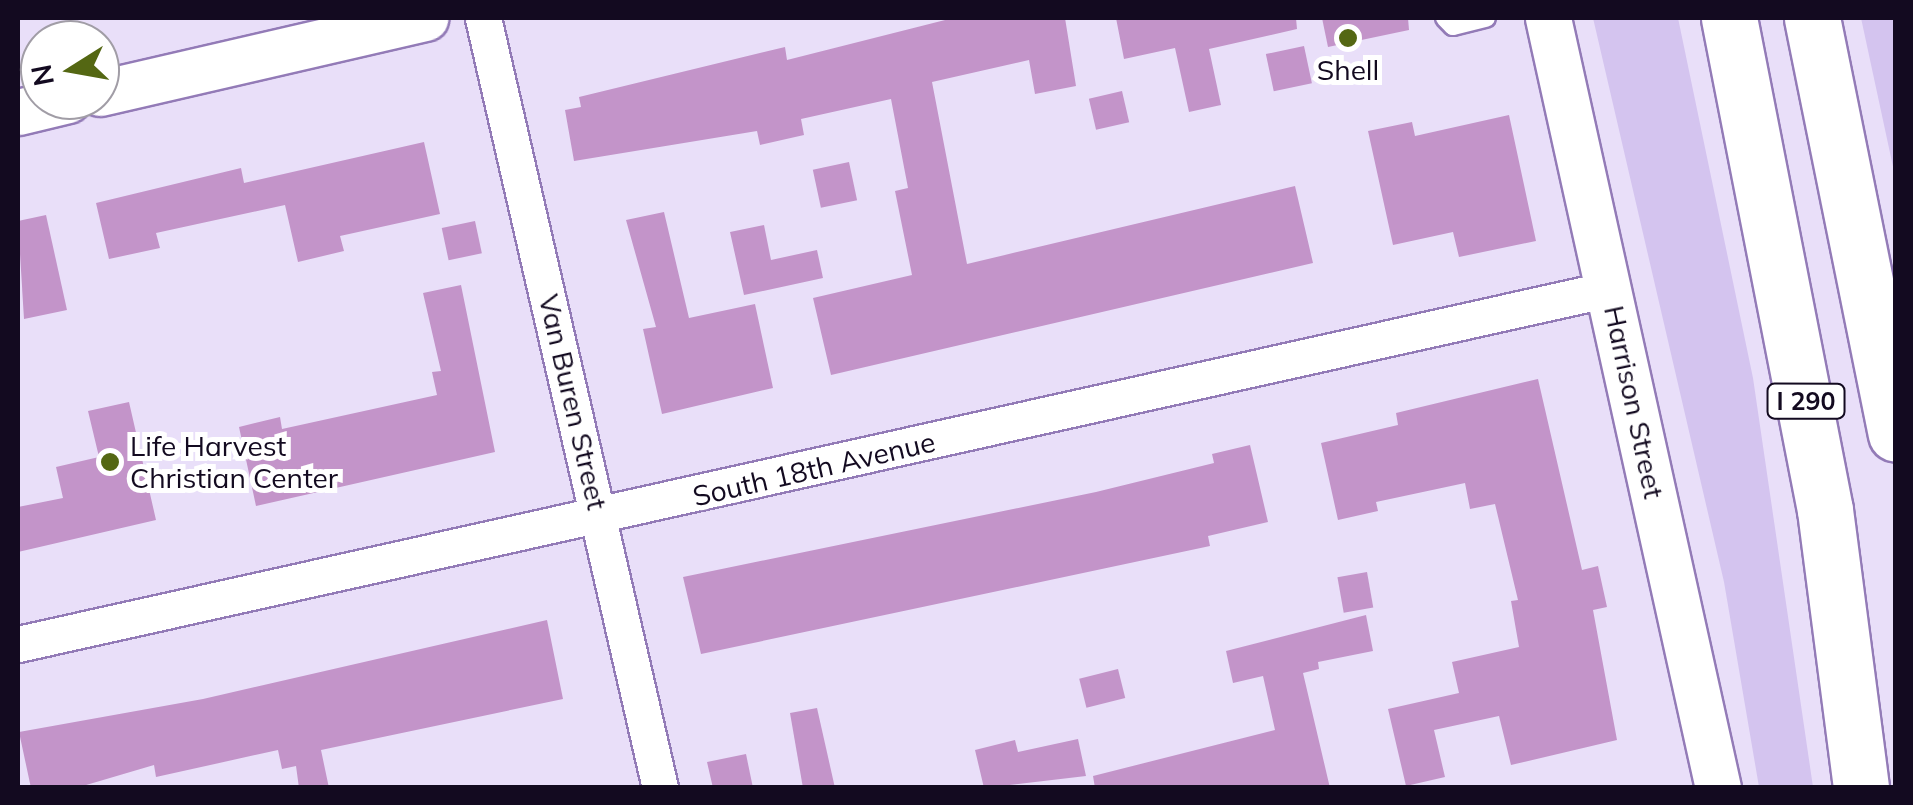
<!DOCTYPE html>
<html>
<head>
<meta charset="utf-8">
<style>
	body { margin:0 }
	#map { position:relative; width:1913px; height:805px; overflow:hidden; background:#e9dff9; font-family:Mulish,sans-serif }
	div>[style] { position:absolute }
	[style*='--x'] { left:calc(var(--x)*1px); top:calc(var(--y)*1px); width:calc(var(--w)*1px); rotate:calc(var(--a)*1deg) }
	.green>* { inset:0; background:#d4c4ef }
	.building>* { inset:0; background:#c394c9; transform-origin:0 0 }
	.roads { filter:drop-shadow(2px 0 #937bb7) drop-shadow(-2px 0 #937bb7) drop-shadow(0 2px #937bb7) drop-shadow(0 -2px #937bb7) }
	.service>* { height:18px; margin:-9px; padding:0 9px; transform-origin:9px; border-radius:9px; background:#fff }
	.minor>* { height:35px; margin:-17.5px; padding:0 17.5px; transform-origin:17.5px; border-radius:17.5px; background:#fff }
	.tertiary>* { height:45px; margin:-22.5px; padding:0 22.5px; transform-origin:22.5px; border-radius:22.5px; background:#fff }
	.motorway>* { height:55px; margin:-27.5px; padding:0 27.5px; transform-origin:27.5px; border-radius:27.5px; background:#fff }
	.dots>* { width:28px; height:28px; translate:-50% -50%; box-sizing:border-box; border:5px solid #fff; border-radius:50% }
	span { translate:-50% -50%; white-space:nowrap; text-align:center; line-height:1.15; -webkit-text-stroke:10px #fff; paint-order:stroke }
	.shield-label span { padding:2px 8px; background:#fff; border:2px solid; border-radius:8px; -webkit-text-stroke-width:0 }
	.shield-label { font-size:25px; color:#130a20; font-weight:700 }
	.poi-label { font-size:28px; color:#130a20 }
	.left { translate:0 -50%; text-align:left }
	.street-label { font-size:28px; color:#130a20 }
	.frame { position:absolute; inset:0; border:20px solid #130a20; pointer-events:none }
	.north { position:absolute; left:20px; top:20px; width:100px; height:100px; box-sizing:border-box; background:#fff; border:2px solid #a19da6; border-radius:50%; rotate:259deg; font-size:28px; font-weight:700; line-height:40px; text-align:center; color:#130a20 }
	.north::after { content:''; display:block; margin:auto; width:35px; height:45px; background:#546713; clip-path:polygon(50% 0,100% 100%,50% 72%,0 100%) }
</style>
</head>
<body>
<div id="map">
	<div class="green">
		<div style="clip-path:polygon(1593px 18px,1678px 18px,1753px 378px,1813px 787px,1759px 787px,1724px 582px)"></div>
		<div style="clip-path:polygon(1861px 18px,1895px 18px,1895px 176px)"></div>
	</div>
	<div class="building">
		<div style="clip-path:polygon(953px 18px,1065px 18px,1076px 86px,1035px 94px,1029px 60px,932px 82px,967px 264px,1295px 186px,1313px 263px,831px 375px,813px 298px,912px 275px,895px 191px,908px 188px,891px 99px,801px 119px,804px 135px,760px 145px,757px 131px,574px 161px,565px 110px,581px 107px,579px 97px,785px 47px,787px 60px)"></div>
		<div style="clip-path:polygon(1116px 18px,1296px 18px,1297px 29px,1209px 49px,1221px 105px,1189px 112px,1175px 48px,1124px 59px)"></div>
		<div style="clip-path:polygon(1322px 18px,1408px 18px,1409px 30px,1328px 47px)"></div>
		<div style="left:1304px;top:46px;width:38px;height:39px;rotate:78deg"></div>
		<div style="left:1122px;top:91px;width:32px;height:34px;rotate:77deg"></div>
		<div style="clip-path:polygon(1509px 115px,1536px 241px,1459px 257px,1453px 232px,1393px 245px,1368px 131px,1412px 122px,1415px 136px)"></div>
		<div style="clip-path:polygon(424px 142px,440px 214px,340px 236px,344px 251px,298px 262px,285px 205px,156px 233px,160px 248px,109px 259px,96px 203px,241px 168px,244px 183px)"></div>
		<div style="left:849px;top:162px;width:39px;height:37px;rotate:78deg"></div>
		<div style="clip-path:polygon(664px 212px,689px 318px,755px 304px,773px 388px,662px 414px,643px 329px,656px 327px,626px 220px)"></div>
		<div style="clip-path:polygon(46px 215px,67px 310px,24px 319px,18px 221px)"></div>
		<div style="left:475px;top:221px;width:33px;height:34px;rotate:78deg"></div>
		<div style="clip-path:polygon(764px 225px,771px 260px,817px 250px,823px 278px,744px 295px,730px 232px)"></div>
		<div style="clip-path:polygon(461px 285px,495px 452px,256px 506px,239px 427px,280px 417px,282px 429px,437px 395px,432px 372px,441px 371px,423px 293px)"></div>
		<div style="clip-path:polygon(1538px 379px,1582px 570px,1598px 566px,1607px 607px,1593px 610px,1617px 740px,1511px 765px,1499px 716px,1434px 730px,1445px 777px,1406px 786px,1388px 709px,1459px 693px,1452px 662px,1519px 647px,1511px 601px,1518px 600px,1495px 504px,1470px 509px,1465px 483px,1376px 502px,1378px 511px,1338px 520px,1321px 443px,1398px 425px,1396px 413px)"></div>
		<div style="clip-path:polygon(129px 402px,156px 520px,18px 552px,18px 507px,63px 498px,56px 467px,99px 457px,88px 411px)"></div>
		<div style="clip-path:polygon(1250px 445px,1268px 522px,1208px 536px,1210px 546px,701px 654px,683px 577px,1096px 492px,1214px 463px,1212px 454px)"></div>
		<div style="left:1367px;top:572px;width:36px;height:30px;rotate:80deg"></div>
		<div style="clip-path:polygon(1366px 615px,1373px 651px,1318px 662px,1319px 669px,1303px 673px,1330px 788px,1095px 788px,1093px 776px,1275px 730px,1263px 676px,1233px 683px,1226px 651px)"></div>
		<div style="clip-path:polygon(547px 620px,563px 699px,321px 750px,329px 788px,299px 788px,296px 766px,282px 769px,278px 750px,156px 777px,154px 765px,76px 788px,31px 788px,19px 732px,203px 699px)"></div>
		<div style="left:1118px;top:669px;width:30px;height:40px;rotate:76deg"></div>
		<div style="clip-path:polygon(817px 708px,835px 788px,803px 788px,790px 713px)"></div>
		<div style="clip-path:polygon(1078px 739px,1086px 776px,984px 788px,975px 750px,1015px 740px,1018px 752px)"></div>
		<div style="clip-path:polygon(746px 754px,753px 788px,713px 788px,707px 762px)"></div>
	</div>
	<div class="roads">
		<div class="service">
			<div style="--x:1445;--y:18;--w:11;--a:45"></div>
			<div style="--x:1453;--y:26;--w:34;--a:-14"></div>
		</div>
		<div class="minor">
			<div style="--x:483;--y:18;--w:790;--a:77.05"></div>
			<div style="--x:18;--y:644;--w:1630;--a:-12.58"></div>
		</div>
		<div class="tertiary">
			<div style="--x:1548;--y:18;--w:789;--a:77.55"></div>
			<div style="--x:100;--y:93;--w:334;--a:-13"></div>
			<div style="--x:18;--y:112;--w:51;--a:-13.5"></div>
		</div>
		<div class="motorway">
			<div style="--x:1729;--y:18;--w:501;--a:78.96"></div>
			<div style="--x:1825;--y:510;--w:280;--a:82.6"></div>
			<div style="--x:1812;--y:18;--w:424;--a:78.6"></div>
		</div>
	</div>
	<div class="dots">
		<div style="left:1348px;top:38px;background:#546713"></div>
		<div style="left:110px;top:462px;background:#546713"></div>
	</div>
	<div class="shield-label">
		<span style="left:1806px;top:401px">I 290</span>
	</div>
	<div class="poi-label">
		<span style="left:1348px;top:70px">Shell</span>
		<span class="left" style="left:130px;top:462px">Life Harvest<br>Christian Center</span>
	</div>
	<div class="street-label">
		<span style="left:573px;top:402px;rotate:77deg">Van Buren Street</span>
		<span style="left:1634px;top:402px;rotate:78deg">Harrison Street</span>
		<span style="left:814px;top:469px;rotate:-13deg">South 18th Avenue</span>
	</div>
	<div class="frame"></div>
	<div class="north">N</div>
</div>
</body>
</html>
